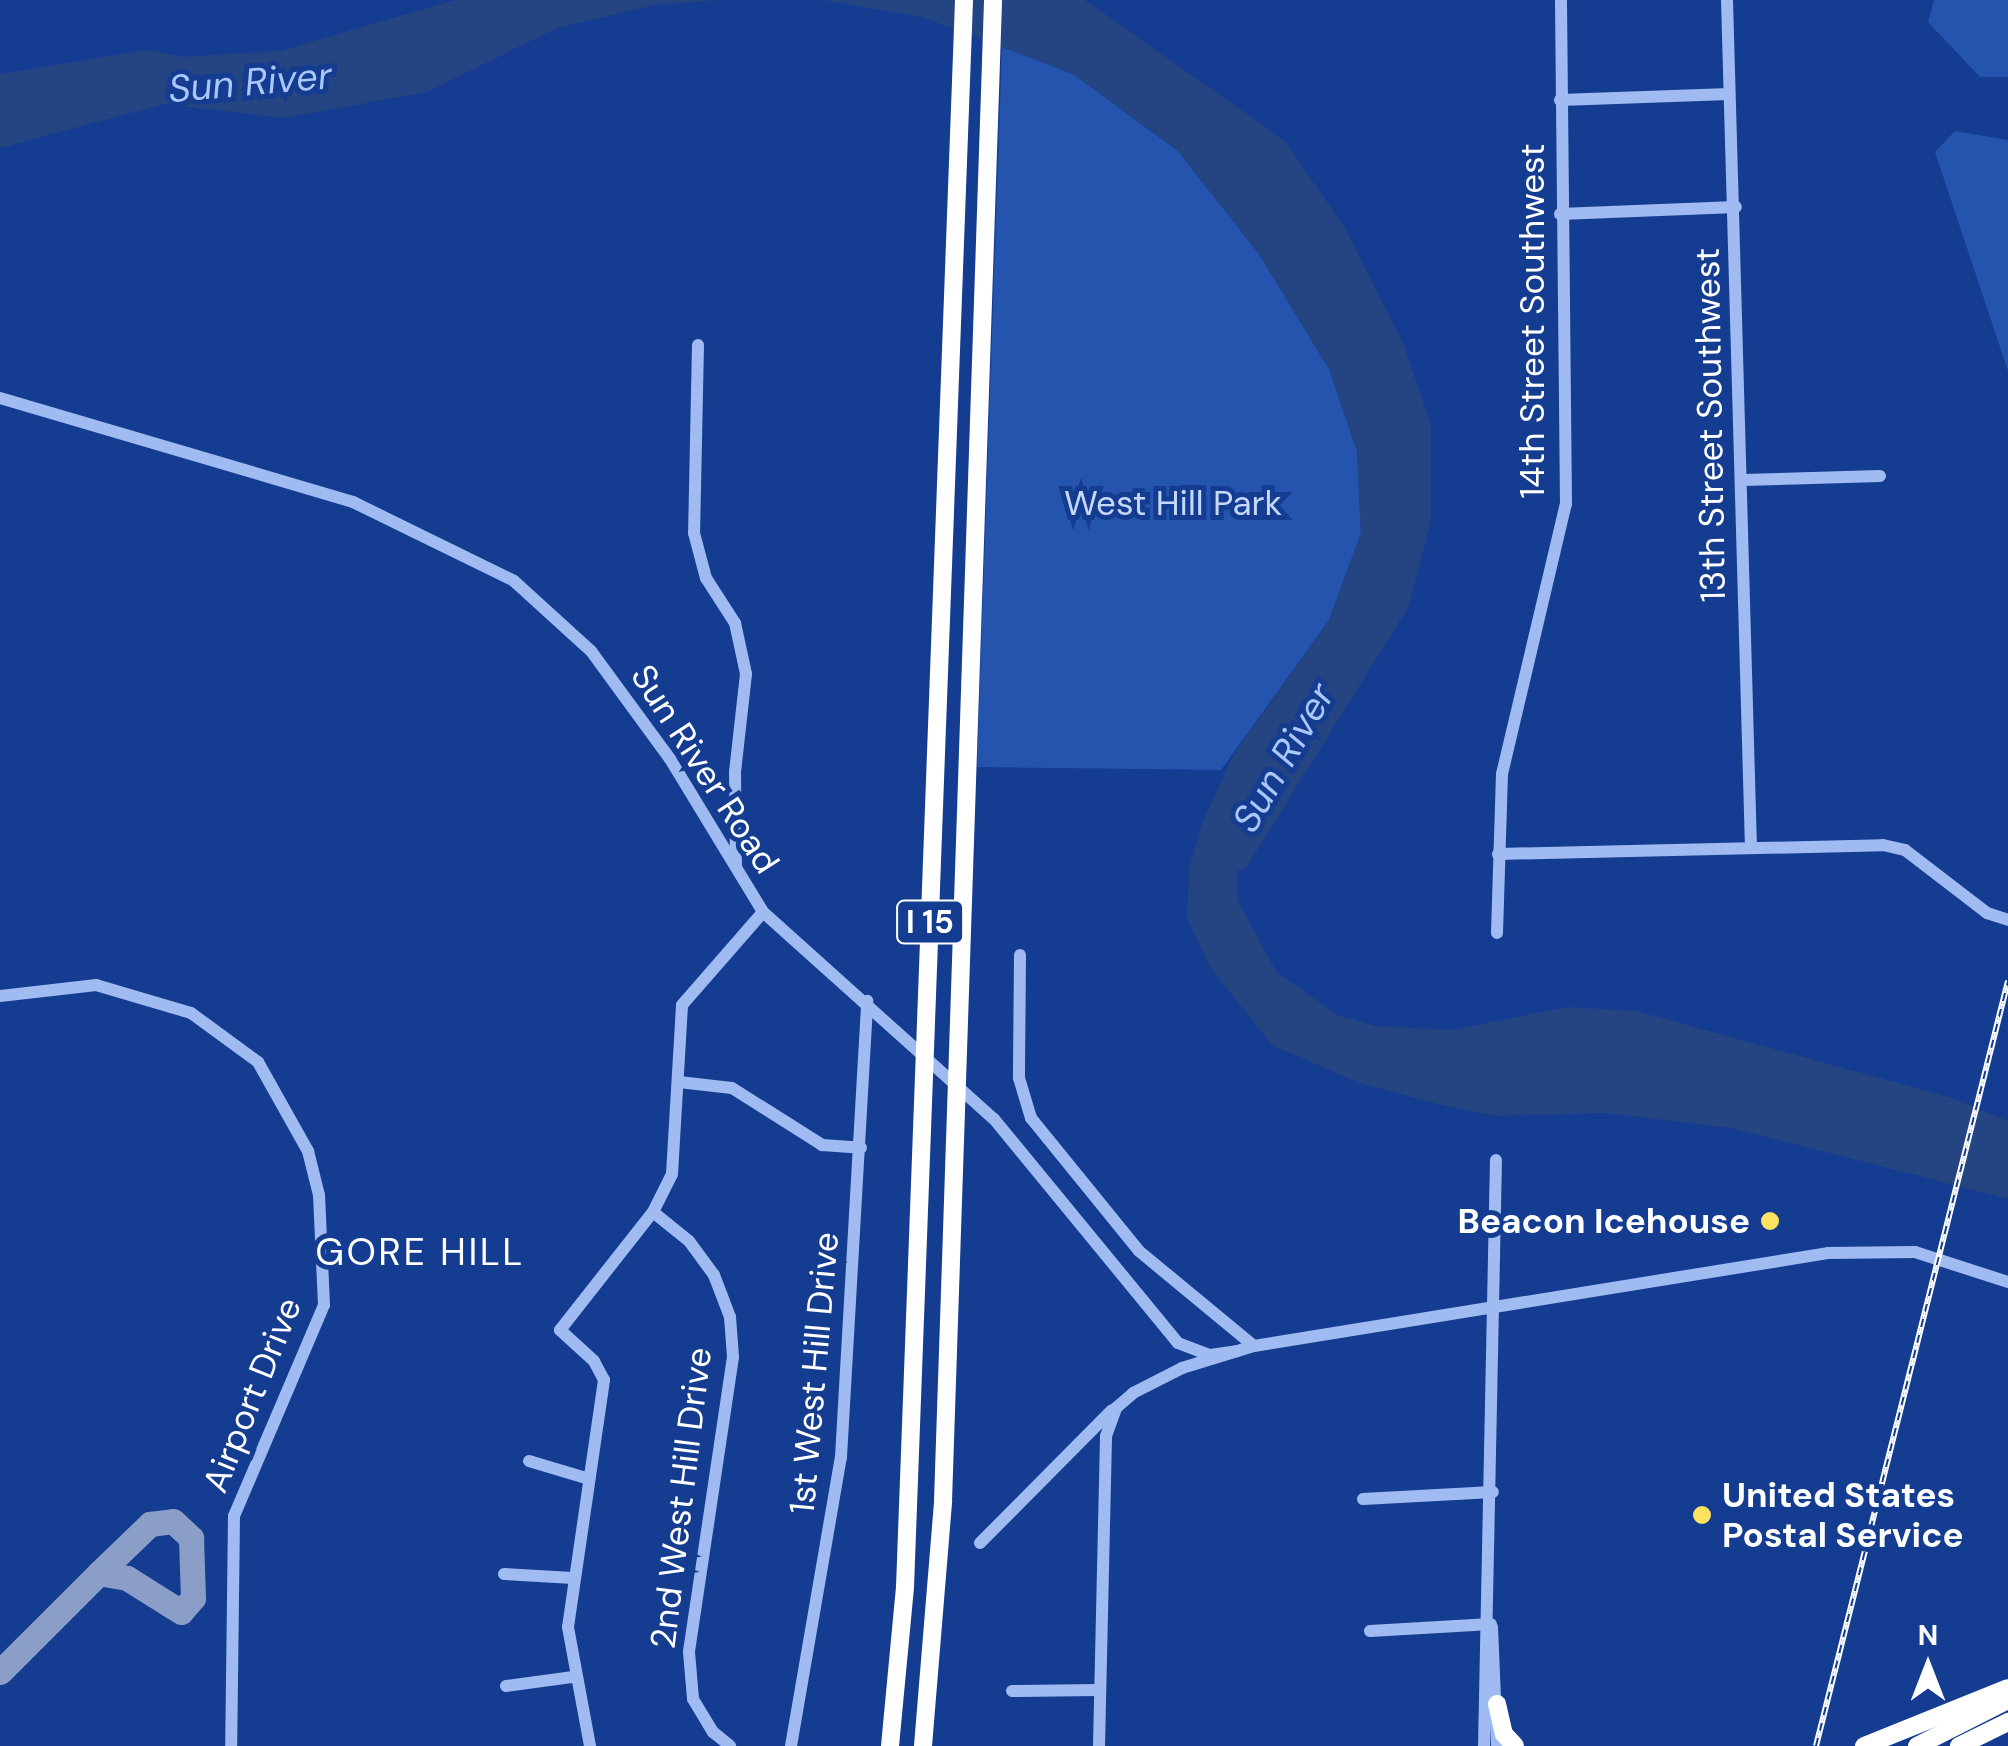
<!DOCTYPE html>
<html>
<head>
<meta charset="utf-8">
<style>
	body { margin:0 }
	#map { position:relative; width:2008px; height:1746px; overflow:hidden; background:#143c90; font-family:"DM Sans",sans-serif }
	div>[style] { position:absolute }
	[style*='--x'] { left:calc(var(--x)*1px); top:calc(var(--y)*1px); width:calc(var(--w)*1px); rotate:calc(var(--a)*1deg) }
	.green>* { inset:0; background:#2554af }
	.water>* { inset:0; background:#254482 }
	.taxiway>* { height:25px; margin:-12.5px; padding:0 12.5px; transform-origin:12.5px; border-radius:12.5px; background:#8a9ec8 }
	.minor>* { height:12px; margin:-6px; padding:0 6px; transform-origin:6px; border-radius:6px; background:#9fbbf1 }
	.highway>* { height:18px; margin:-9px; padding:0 9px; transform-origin:9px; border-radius:9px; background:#fff }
	.rail>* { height:6px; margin-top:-3px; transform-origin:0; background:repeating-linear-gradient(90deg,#143c90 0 8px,#fff 0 16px); box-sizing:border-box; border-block:2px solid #fff }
	.dots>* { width:28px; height:28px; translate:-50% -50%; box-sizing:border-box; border:5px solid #143c90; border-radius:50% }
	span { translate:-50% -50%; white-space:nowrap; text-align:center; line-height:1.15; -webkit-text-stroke:10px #143c90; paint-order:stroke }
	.shield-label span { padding:2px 8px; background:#143c90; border:2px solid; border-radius:8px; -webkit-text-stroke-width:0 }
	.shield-label { font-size:32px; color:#fff; font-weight:700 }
	.street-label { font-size:35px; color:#fff }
	.park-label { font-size:35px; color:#c6d9fc }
	.poi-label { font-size:35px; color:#fff; font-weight:700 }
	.right { translate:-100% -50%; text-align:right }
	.left { translate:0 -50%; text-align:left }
	.water-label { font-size:38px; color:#abc6f8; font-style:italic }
	.neighbourhood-label { font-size:38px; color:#fff; letter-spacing:2.5px }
	.north { position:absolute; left:1878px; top:1616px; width:100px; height:100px; -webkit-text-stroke:8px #143c90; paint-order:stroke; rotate:0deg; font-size:28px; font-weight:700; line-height:40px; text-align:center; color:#fff }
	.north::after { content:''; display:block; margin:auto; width:35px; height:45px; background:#fff; clip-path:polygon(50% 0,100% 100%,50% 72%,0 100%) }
</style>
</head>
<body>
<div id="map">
	<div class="green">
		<div style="clip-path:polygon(1934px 0,2008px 0,2008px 77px,1980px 77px,1928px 22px)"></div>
		<div style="clip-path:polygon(1002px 47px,1073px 74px,1178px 151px,1259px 254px,1329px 369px,1357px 451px,1361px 533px,1329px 620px,1221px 770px,977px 767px)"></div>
		<div style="clip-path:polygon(1955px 131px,2008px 140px,2008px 371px,1935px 152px)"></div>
	</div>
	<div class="water">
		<div style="clip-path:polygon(455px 0,718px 0,655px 5px,557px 28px,427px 92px,283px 118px,164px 104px,0 148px,0 74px,146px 50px,184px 57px,280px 51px)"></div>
		<div style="clip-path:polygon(822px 0,1085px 0,1285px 141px,1345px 228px,1403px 343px,1431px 425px,1431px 520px,1409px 606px,1246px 868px,1237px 871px,1238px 901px,1276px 971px,1337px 1015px,1376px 1026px,1452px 1030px,1566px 1007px,1636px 1011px,1952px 1098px,2008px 1121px,2008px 1199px,1732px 1128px,1604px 1113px,1496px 1116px,1446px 1106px,1359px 1083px,1272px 1045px,1210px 967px,1187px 918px,1189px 869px,1202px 823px,1234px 754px,1329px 620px,1361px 533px,1357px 451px,1329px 369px,1259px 254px,1178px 151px,1073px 74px,922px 17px)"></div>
	</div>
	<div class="taxiway">
		<div style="--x:0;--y:1672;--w:140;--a:-45"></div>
		<div style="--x:99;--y:1573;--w:71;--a:-43.9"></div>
		<div style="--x:150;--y:1524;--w:23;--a:-7"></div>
		<div style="--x:173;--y:1521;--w:25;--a:43"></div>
		<div style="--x:191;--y:1538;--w:60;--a:88.1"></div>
		<div style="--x:193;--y:1598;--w:18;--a:131"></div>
		<div style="--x:181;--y:1612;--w:64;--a:-147.8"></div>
		<div style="--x:127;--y:1578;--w:28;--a:-170"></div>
	</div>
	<div class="minor">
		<div style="--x:1727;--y:0;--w:848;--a:88.38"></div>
		<div style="--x:1560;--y:100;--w:169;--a:-2"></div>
		<div style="--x:1560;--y:214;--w:176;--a:-2.3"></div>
		<div style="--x:698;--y:345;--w:188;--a:91.2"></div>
		<div style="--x:694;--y:533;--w:47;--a:75.1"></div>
		<div style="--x:706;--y:578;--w:54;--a:57.2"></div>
		<div style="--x:735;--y:623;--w:52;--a:77.8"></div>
		<div style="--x:746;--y:674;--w:99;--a:96.4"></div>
		<div style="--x:735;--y:772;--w:94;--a:89.4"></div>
		<div style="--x:0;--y:398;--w:368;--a:16.4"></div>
		<div style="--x:353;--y:502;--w:179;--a:26.1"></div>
		<div style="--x:514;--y:581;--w:104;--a:42.3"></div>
		<div style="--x:591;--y:651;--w:134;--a:53.8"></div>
		<div style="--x:670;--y:759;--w:179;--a:58.7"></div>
		<div style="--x:763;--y:912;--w:310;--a:41.9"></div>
		<div style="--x:994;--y:1119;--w:290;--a:50.6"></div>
		<div style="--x:1178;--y:1343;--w:34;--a:21"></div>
		<div style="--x:1210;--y:1355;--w:27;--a:-8"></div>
		<div style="--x:1743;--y:480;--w:137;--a:-1.7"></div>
		<div style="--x:1498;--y:854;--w:385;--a:-1.3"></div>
		<div style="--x:1883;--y:845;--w:23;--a:13"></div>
		<div style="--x:1905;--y:850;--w:103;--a:37.5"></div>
		<div style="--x:1987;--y:913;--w:22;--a:18"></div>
		<div style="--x:1497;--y:933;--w:159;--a:-88.2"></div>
		<div style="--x:1502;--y:774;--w:277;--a:-76.7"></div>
		<div style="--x:1566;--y:504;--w:504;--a:-90.57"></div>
		<div style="--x:1020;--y:955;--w:123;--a:90.5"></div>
		<div style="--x:1019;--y:1078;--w:42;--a:73.3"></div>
		<div style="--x:1031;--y:1118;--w:171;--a:50.9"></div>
		<div style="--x:1139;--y:1251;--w:149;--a:39.6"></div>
		<div style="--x:0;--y:996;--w:97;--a:-6.5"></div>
		<div style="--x:96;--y:985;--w:99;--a:16.4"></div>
		<div style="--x:191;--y:1013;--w:83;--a:36.2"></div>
		<div style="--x:258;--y:1062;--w:102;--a:60.7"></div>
		<div style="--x:308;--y:1151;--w:45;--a:76"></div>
		<div style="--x:319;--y:1195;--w:110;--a:87.4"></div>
		<div style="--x:324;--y:1305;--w:229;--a:113.1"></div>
		<div style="--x:234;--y:1516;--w:230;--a:90.7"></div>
		<div style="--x:679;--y:1082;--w:53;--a:6.5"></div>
		<div style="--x:732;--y:1088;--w:107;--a:32.3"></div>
		<div style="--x:822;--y:1145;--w:39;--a:4"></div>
		<div style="--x:653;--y:1212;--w:46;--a:38.9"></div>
		<div style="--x:689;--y:1241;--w:42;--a:53.7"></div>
		<div style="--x:714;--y:1275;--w:45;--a:69.1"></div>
		<div style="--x:730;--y:1317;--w:40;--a:85.7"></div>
		<div style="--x:733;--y:1357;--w:298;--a:98.5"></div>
		<div style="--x:689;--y:1652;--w:47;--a:85.1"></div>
		<div style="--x:693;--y:1699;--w:39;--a:59"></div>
		<div style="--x:713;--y:1732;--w:22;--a:39"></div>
		<div style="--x:529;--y:1461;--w:63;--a:16.7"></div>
		<div style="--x:1363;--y:1499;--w:130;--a:-3.1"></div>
		<div style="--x:980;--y:1543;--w:187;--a:-45.2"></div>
		<div style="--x:504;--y:1574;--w:69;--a:3.3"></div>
		<div style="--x:1492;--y:1627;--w:119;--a:87.6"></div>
		<div style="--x:1370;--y:1631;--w:121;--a:-3.3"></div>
		<div style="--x:506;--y:1686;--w:68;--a:-7.7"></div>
		<div style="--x:1012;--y:1691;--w:86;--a:-0.7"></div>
		<div style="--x:590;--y:1746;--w:121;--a:-100.5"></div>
		<div style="--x:568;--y:1627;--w:250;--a:-81.7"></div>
		<div style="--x:604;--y:1380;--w:21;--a:-118"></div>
		<div style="--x:594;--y:1361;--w:46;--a:-137.6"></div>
		<div style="--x:560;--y:1330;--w:150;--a:-51.8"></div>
		<div style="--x:653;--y:1212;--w:42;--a:-63.4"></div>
		<div style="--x:672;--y:1174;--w:169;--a:-86.6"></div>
		<div style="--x:682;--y:1005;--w:123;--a:-48.9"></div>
		<div style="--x:791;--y:1746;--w:293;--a:-80.2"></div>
		<div style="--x:841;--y:1457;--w:457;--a:-86.7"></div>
		<div style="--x:1099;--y:1746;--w:310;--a:-88.7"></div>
		<div style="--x:1106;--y:1436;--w:30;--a:-70"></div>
		<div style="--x:1116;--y:1408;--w:23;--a:-41"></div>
		<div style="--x:1133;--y:1393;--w:55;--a:-27"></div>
		<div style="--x:1182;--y:1368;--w:75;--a:-17"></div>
		<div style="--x:1254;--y:1346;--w:581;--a:-9.2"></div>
		<div style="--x:1828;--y:1253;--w:87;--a:-0.7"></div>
		<div style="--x:1915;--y:1252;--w:98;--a:17.9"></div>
		<div style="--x:1484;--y:1746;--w:586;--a:-88.83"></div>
	</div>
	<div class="highway">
		<div style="--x:1497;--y:1704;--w:31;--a:77"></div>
		<div style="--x:1504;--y:1734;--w:16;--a:47"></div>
		<div style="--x:890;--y:1746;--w:160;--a:-84.6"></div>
		<div style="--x:905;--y:1587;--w:1588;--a:-87.87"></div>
		<div style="--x:923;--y:1746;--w:246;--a:-85.3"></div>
		<div style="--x:943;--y:1501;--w:1502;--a:-88.09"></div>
		<div style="--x:1864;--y:1746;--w:155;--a:-21.9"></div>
		<div style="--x:1917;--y:1746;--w:102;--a:-26.8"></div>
		<div style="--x:1959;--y:1746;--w:55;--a:-26.1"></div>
	</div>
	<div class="rail">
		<div style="--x:1816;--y:1746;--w:789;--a:-75.91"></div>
	</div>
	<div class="dots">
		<div style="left:1770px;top:1221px;background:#ffe25f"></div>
		<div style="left:1702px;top:1515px;background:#ffe25f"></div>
	</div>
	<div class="shield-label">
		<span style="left:930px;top:922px">I 15</span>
	</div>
	<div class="street-label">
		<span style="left:1532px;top:321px;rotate:-90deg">14th Street Southwest</span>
		<span style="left:1710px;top:425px;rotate:-91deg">13th Street Southwest</span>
		<span style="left:705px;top:769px;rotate:57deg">Sun River Road</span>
		<span style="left:814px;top:1373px;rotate:-85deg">1st West Hill Drive</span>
		<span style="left:252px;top:1395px;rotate:-68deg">Airport Drive</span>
		<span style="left:681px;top:1498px;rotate:-83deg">2nd West Hill Drive</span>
	</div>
	<div class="park-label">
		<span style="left:1173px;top:503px">West Hill Park</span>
	</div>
	<div class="poi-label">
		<span class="right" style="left:1750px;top:1221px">Beacon Icehouse</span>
		<span class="left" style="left:1722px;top:1515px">United States<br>Postal Service</span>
	</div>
	<div class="water-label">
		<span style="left:250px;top:83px;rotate:-5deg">Sun River</span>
		<span style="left:1284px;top:758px;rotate:-60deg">Sun River</span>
	</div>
	<div class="neighbourhood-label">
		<span style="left:420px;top:1253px">GORE HILL</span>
	</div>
	<div class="north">N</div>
</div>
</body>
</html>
